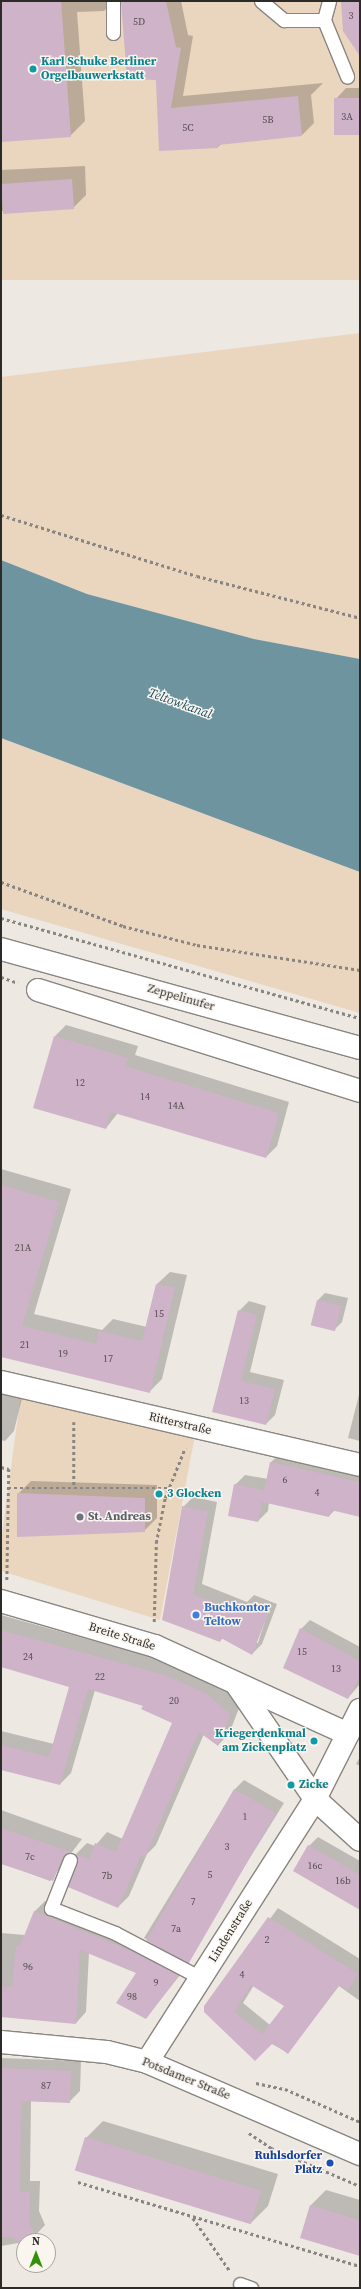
<!DOCTYPE html>
<html>
<head>
<meta charset="utf-8">
<style>
	body { margin:0 }
	#map { position:relative; width:361px; height:2289px; overflow:hidden; background:#ede8e2; font-family:"Source Serif 4",serif }
	div>[style] { position:absolute }
	[style*='--x'] { left:calc(var(--x)*1px); top:calc(var(--y)*1px); width:calc(var(--w)*1px); rotate:calc(var(--a)*1deg) }
	.green>* { inset:0; background:#ead5be; transform-origin:0 0 }
	.water>* { inset:0; background:#6e949f }
	.shadow>* { inset:0; background:#0003 }
	.building>* { inset:0; background:#cfb3c9; transform-origin:0 0 }
	.path>* { height:2.5px; margin-top:-1.25px; transform-origin:0; background:repeating-linear-gradient(90deg,#898681 0 3px,transparent 0 6px) }
	.roads { filter:drop-shadow(1px 0 #8a8580) drop-shadow(-1px 0 #8a8580) drop-shadow(0 1px #8a8580) drop-shadow(0 -1px #8a8580) }
	.service>* { height:13px; margin:-6.5px; padding:0 6.5px; transform-origin:6.5px; border-radius:6.5px; background:#fff }
	.minor>* { height:22px; margin:-11px; padding:0 11px; transform-origin:11px; border-radius:11px; background:#fff }
	.tertiary>* { height:22px; margin:-11px; padding:0 11px; transform-origin:11px; border-radius:11px; background:#fff }
	.secondary>* { height:22px; margin:-11px; padding:0 11px; transform-origin:11px; border-radius:11px; background:#fff }
	.dots>* { width:11px; height:11px; translate:-50% -50%; box-sizing:border-box; border:2px solid #faf5ef; border-radius:50% }
	span { translate:-50% -50%; white-space:nowrap; text-align:center; line-height:1.15; -webkit-text-stroke:3px #faf5ef; paint-order:stroke }
	.number-label { font-size:10px; color:#564d50 }
	.number-label span { -webkit-text-stroke-width:0 }
	.culture-label { font-size:12px; color:#0d838f; font-weight:700 }
	.left { translate:0 -50%; text-align:left }
	.right { translate:-100% -50%; text-align:right }
	.street-label { font-size:12px; color:#2d2b28 }
	.worship-label { font-size:12px; color:#5b616d; font-weight:700 }
	.shop-label { font-size:12px; color:#366cbe; font-weight:700 }
	.transit-label { font-size:12px; color:#164399; font-weight:700 }
	.water-label { font-size:13px; color:#1c5260; font-style:italic }
	.frame { position:absolute; inset:0; border:2px solid #2d2b28; pointer-events:none }
	.north { position:absolute; left:16px; top:2233px; width:40px; height:40px; box-sizing:border-box; background:#faf5ef; border:1px solid #a8a49f; border-radius:50%; rotate:0deg; font-size:11px; font-weight:700; line-height:16px; text-align:center; color:#2d2b28 }
	.north::after { content:''; display:block; margin:auto; width:14px; height:18px; background:#339109; clip-path:polygon(50% 0,100% 100%,50% 72%,0 100%) }
</style>
</head>
<body>
<div id="map">
	<div class="green">
		<div style="left:1px;top:1px;width:359px;height:279px"></div>
		<div style="clip-path:polygon(360px 333px,360px 659px,254px 639px,87px 594px,1px 560px,1px 377px)"></div>
		<div style="clip-path:polygon(1px 738px,360px 872px,360px 1013px,1px 909px)"></div>
		<div style="clip-path:polygon(21px 1394px,195px 1435px,160px 1620px,1px 1571px,1px 1542px)"></div>
	</div>
	<div class="water">
		<div style="clip-path:polygon(1px 560px,87px 594px,254px 639px,360px 659px,360px 872px,1px 738px)"></div>
	</div>
	<div class="shadow">
		<div style="clip-path:polygon(1px 1px,115px 1px,104px 11px,77px 12px,85px 121px,70px 136px,1px 141px)"></div>
		<div style="clip-path:polygon(121px 1px,181px 1px,188px 35px,193px 36px,183px 96px,323px 83px,311px 95px,314px 123px,302px 135px,221px 144px,218px 147px,160px 150px,157px 79px)"></div>
		<div style="clip-path:polygon(346px 88px,360px 88px,360px 134px,335px 100px)"></div>
		<div style="clip-path:polygon(85px 166px,86px 195px,73px 208px,1px 211px,1px 170px)"></div>
		<div style="clip-path:polygon(66px 1025px,138px 1046px,135px 1055px,289px 1102px,277px 1146px,266px 1157px,118px 1113px,106px 1128px,55px 1036px)"></div>
		<div style="clip-path:polygon(1px 1169px,71px 1189px,34px 1314px,102px 1330px,113px 1319px,147px 1327px,157px 1284px,170px 1272px,187px 1275px,162px 1379px,150px 1391px,1px 1355px)"></div>
		<div style="clip-path:polygon(325px 1293px,348px 1298px,342px 1322px,335px 1329px,318px 1300px)"></div>
		<div style="clip-path:polygon(249px 1301px,266px 1306px,250px 1372px,284px 1380px,275px 1415px,266px 1424px,214px 1412px,239px 1311px)"></div>
		<div style="clip-path:polygon(360px 1391px,360px 1441px,348px 1438px)"></div>
		<div style="clip-path:polygon(1px 1393px,22px 1398px,14px 1431px,5px 1441px,1px 1440px)"></div>
		<div style="clip-path:polygon(281px 1453px,360px 1470px,360px 1516px,335px 1510px,329px 1516px,269px 1502px,268px 1511px,258px 1521px,235px 1485px,245px 1475px,268px 1479px,271px 1462px)"></div>
		<div style="clip-path:polygon(31px 1481px,157px 1485px,157px 1518px,144px 1531px,18px 1494px)"></div>
		<div style="clip-path:polygon(evenodd,193px 1497px,217px 1502px,202px 1584px,247px 1602px,254px 1595px,277px 1604px,262px 1644px,252px 1654px,223px 1638px,220px 1641px,163px 1619px,183px 1507px,193px 1497px,269px 1609px,258px 1643px,256px 1643px,269px 1609px)"></div>
		<div style="clip-path:polygon(1px 1615px,177px 1664px,218px 1683px,241px 1703px,229px 1734px,218px 1745px,204px 1734px,156px 1845px,147px 1854px,129px 1896px,118px 1907px,79px 1863px,76px 1854px,87px 1843px,95px 1846px,107px 1832px,123px 1839px,173px 1722px,144px 1705px,95px 1690px,71px 1773px,60px 1784px,1px 1769px,1px 1731px,54px 1744px,71px 1686px,1px 1666px)"></div>
		<div style="clip-path:polygon(310px 1620px,360px 1647px,360px 1684px,348px 1698px,301px 1629px)"></div>
		<div style="clip-path:polygon(360px 1757px,360px 1766px,356px 1764px)"></div>
		<div style="clip-path:polygon(244px 1780px,284px 1803px,193px 1949px,184px 1959px,144px 1938px,235px 1789px)"></div>
		<div style="clip-path:polygon(1px 1810px,82px 1839px,50px 1881px,1px 1863px)"></div>
		<div style="clip-path:polygon(318px 1837px,360px 1861px,360px 1909px,309px 1846px)"></div>
		<div style="clip-path:polygon(45px 1901px,145px 1942px,188px 1965px,146px 2018px,137px 1973px,89px 1953px,86px 2012px,76px 2023px,1px 2015px,1px 1933px,25px 1935px,35px 1911px)"></div>
		<div style="clip-path:polygon(evenodd,278px 1908px,360px 1959px,360px 2001px,339px 1986px,288px 2053px,205px 2006px,278px 1908px,254px 1985px,285px 2005px,270px 2025px,243px 2003px,254px 1985px)"></div>
		<div style="clip-path:polygon(1px 2058px,81px 2061px,80px 2091px,69px 2102px,31px 2101px,30px 2181px,40px 2181px,39px 2211px,45px 2225px,30px 2241px,1px 2246px)"></div>
		<div style="clip-path:polygon(103px 2121px,278px 2174px,268px 2206px,251px 2223px,86px 2138px)"></div>
		<div style="clip-path:polygon(326px 2190px,360px 2200px,360px 2255px,301px 2237px,311px 2205px)"></div>
	</div>
	<div class="building">
		<div style="clip-path:polygon(1px 1px,61px 1px,71px 137px,1px 142px)"></div>
		<div style="clip-path:polygon(121px 1px,166px 1px,176px 47px,181px 48px,171px 108px,298px 96px,302px 136px,218px 145px,218px 148px,159px 151px,156px 80px,127px 79px)"></div>
		<div style="clip-path:polygon(341px 1px,360px 1px,360px 56px,343px 31px)"></div>
		<div style="left:360px;top:98px;width:37px;height:26px;rotate:90deg"></div>
		<div style="left:72px;top:179px;width:30px;height:71px;rotate:86deg"></div>
		<div style="clip-path:polygon(54px 1036px,128px 1058px,125px 1066px,279px 1113px,266px 1158px,111px 1112px,106px 1129px,33px 1108px)"></div>
		<div style="clip-path:polygon(1px 1185px,59px 1202px,22px 1326px,96px 1344px,99px 1331px,142px 1341px,156px 1284px,175px 1288px,150px 1393px,1px 1357px)"></div>
		<div style="left:317px;top:1300px;width:25px;height:26px;rotate:14deg"></div>
		<div style="clip-path:polygon(238px 1310px,257px 1315px,241px 1381px,275px 1389px,266px 1425px,212px 1412px)"></div>
		<div style="clip-path:polygon(270px 1462px,360px 1482px,360px 1517px,331px 1510px,329px 1517px,262px 1502px,258px 1522px,228px 1516px,234px 1484px,264px 1490px,263px 1495px)"></div>
		<div style="clip-path:polygon(17px 1493px,145px 1498px,145px 1532px,17px 1537px)"></div>
		<div style="clip-path:polygon(182px 1506px,208px 1511px,193px 1594px,240px 1613px,243px 1604px,268px 1614px,252px 1655px,221px 1638px,220px 1642px,162px 1620px)"></div>
		<div style="clip-path:polygon(300px 1628px,360px 1661px,360px 1676px,348px 1699px,283px 1668px)"></div>
		<div style="clip-path:polygon(1px 1630px,165px 1675px,207px 1694px,230px 1714px,218px 1746px,199px 1732px,145px 1857px,141px 1856px,118px 1908px,68px 1887px,78px 1863px,74px 1854px,89px 1859px,95px 1843px,116px 1852px,172px 1723px,141px 1709px,143px 1706px,88px 1689px,60px 1785px,1px 1770px,1px 1745px,49px 1757px,69px 1687px,1px 1667px)"></div>
		<div style="left:234px;top:1789px;width:48px;height:175px;rotate:30deg"></div>
		<div style="clip-path:polygon(1px 1828px,71px 1852px,63px 1857px,53px 1881px,1px 1864px)"></div>
		<div style="clip-path:polygon(308px 1845px,360px 1875px,360px 1910px,293px 1871px)"></div>
		<div style="clip-path:polygon(34px 1911px,134px 1952px,179px 1975px,146px 2019px,116px 2003px,136px 1973px,80px 1950px,76px 2024px,1px 2017px,1px 1986px,12px 1987px,16px 1945px,20px 1946px)"></div>
		<div style="clip-path:polygon(evenodd,268px 1917px,358px 1974px,348px 1990px,339px 1985px,288px 2054px,273px 2043px,255px 2061px,204px 2012px,204px 2006px,268px 1917px,251px 1985px,284px 2006px,262px 2034px,234px 2012px,251px 1985px)"></div>
		<div style="clip-path:polygon(1px 2068px,71px 2071px,70px 2103px,21px 2101px,20px 2192px,30px 2192px,29px 2222px,35px 2237px,21px 2245px,13px 2237px,1px 2237px)"></div>
		<div style="left:85px;top:2137px;width:184px;height:35px;rotate:17deg"></div>
		<div style="clip-path:polygon(310px 2205px,360px 2220px,360px 2256px,300px 2238px)"></div>
	</div>
	<div class="path">
		<div style="--x:1;--y:515;--w:205;--a:17.3"></div>
		<div style="--x:197;--y:576;--w:168;--a:14.4"></div>
		<div style="--x:1;--y:882;--w:130;--a:19.8"></div>
		<div style="--x:123;--y:926;--w:76;--a:14.4"></div>
		<div style="--x:197;--y:945;--w:165;--a:8.7"></div>
		<div style="--x:1;--y:918;--w:373;--a:15.6"></div>
		<div style="--x:1;--y:977;--w:18;--a:19"></div>
		<div style="--x:74;--y:1422;--w:66;--a:90"></div>
		<div style="--x:1;--y:1467;--w:8;--a:14"></div>
		<div style="--x:9;--y:1469;--w:111;--a:91"></div>
		<div style="--x:8;--y:1488;--w:160;--a:0"></div>
		<div style="--x:154;--y:1622;--w:79;--a:-88.5"></div>
		<div style="--x:156;--y:1543;--w:46;--a:-78.7"></div>
		<div style="--x:165;--y:1498;--w:54;--a:-68.2"></div>
		<div style="--x:256;--y:2083;--w:30;--a:12"></div>
		<div style="--x:285;--y:2089;--w:82;--a:23.7"></div>
		<div style="--x:249;--y:2133;--w:27;--a:34"></div>
		<div style="--x:271;--y:2148;--w:97;--a:23.1"></div>
		<div style="--x:78;--y:2182;--w:294;--a:16.6"></div>
		<div style="--x:193;--y:2218;--w:65;--a:55.1"></div>
	</div>
	<div class="roads">
		<div class="service">
			<div style="--x:113;--y:1;--w:32;--a:90"></div>
			<div style="--x:261;--y:1;--w:30;--a:40"></div>
			<div style="--x:284;--y:20;--w:40;--a:0"></div>
			<div style="--x:329;--y:1;--w:20;--a:105"></div>
			<div style="--x:324;--y:20;--w:61;--a:67.7"></div>
			<div style="--x:70;--y:1860;--w:52;--a:111.6"></div>
			<div style="--x:51;--y:1908;--w:69;--a:21.3"></div>
			<div style="--x:115;--y:1933;--w:97;--a:27.6"></div>
			<div style="--x:240;--y:2284;--w:12;--a:20"></div>
		</div>
		<div class="minor">
			<div style="--x:38;--y:990;--w:337;--a:17.4"></div>
			<div style="--x:1;--y:1382;--w:368;--a:13"></div>
			<div style="--x:1;--y:1601;--w:160;--a:16.3"></div>
			<div style="--x:155;--y:1646;--w:212;--a:24.5"></div>
			<div style="--x:237;--y:1685;--w:138;--a:55.6"></div>
			<div style="--x:315;--y:1799;--w:61;--a:42.3"></div>
			<div style="--x:147;--y:2062;--w:312;--a:-57.4"></div>
			<div style="--x:315;--y:1799;--w:100;--a:-63.2"></div>
		</div>
		<div class="tertiary">
			<div style="--x:1;--y:2042;--w:106;--a:5.4"></div>
			<div style="--x:107;--y:2052;--w:41;--a:14"></div>
			<div style="--x:147;--y:2062;--w:232;--a:23.4"></div>
		</div>
		<div class="secondary">
			<div style="--x:1;--y:949;--w:372;--a:15.4"></div>
		</div>
	</div>
	<div class="dots">
		<div style="left:33px;top:69px;background:#0f9aa8"></div>
		<div style="left:159px;top:1494px;background:#0f9aa8"></div>
		<div style="left:80px;top:1517px;background:#6b7280"></div>
		<div style="left:196px;top:1615px;background:#3f7fe0"></div>
		<div style="left:314px;top:1741px;background:#0f9aa8"></div>
		<div style="left:291px;top:1785px;background:#0f9aa8"></div>
		<div style="left:330px;top:2163px;background:#1a4fb4"></div>
	</div>
	<div class="number-label">
		<span style="left:351px;top:16px">3</span>
		<span style="left:139px;top:22px">5D</span>
		<span style="left:347px;top:117px">3A</span>
		<span style="left:268px;top:120px">5B</span>
		<span style="left:188px;top:128px">5C</span>
		<span style="left:80px;top:1083px">12</span>
		<span style="left:145px;top:1097px">14</span>
		<span style="left:176px;top:1106px">14A</span>
		<span style="left:23px;top:1248px">21A</span>
		<span style="left:159px;top:1314px">15</span>
		<span style="left:25px;top:1345px">21</span>
		<span style="left:63px;top:1354px">19</span>
		<span style="left:108px;top:1359px">17</span>
		<span style="left:244px;top:1401px">13</span>
		<span style="left:285px;top:1480px">6</span>
		<span style="left:317px;top:1493px">4</span>
		<span style="left:302px;top:1652px">15</span>
		<span style="left:28px;top:1657px">24</span>
		<span style="left:336px;top:1669px">13</span>
		<span style="left:100px;top:1677px">22</span>
		<span style="left:174px;top:1701px">20</span>
		<span style="left:245px;top:1817px">1</span>
		<span style="left:227px;top:1847px">3</span>
		<span style="left:30px;top:1857px">7c</span>
		<span style="left:315px;top:1866px">16c</span>
		<span style="left:210px;top:1875px">5</span>
		<span style="left:107px;top:1876px">7b</span>
		<span style="left:343px;top:1881px">16b</span>
		<span style="left:193px;top:1902px">7</span>
		<span style="left:176px;top:1929px">7a</span>
		<span style="left:267px;top:1940px">2</span>
		<span style="left:28px;top:1967px">96</span>
		<span style="left:242px;top:1975px">4</span>
		<span style="left:156px;top:1983px">9</span>
		<span style="left:132px;top:1997px">98</span>
		<span style="left:46px;top:2086px">87</span>
	</div>
	<div class="culture-label">
		<span class="left" style="left:41px;top:69px">Karl Schuke Berliner<br>Orgelbauwerkstatt</span>
		<span class="left" style="left:167px;top:1494px">3 Glocken</span>
		<span class="right" style="left:306px;top:1741px">Kriegerdenkmal<br>am Zickenplatz</span>
		<span class="left" style="left:299px;top:1785px">Zicke</span>
	</div>
	<div class="street-label">
		<span style="left:181px;top:998px;rotate:16deg">Zeppelinufer</span>
		<span style="left:180px;top:1424px;rotate:13deg">Ritterstraße</span>
		<span style="left:122px;top:1637px;rotate:17deg">Breite Straße</span>
		<span style="left:231px;top:1931px;rotate:-58deg">Lindenstraße</span>
		<span style="left:186px;top:2079px;rotate:22deg">Potsdamer Straße</span>
	</div>
	<div class="worship-label">
		<span class="left" style="left:88px;top:1517px">St. Andreas</span>
	</div>
	<div class="shop-label">
		<span class="left" style="left:204px;top:1615px">Buchkontor<br>Teltow</span>
	</div>
	<div class="transit-label">
		<span class="right" style="left:322px;top:2163px">Ruhlsdorfer<br>Platz</span>
	</div>
	<div class="water-label">
		<span style="left:180px;top:704px;rotate:20deg">Teltowkanal</span>
	</div>
	<div class="frame"></div>
	<div class="north">N</div>
</div>
</body>
</html>
